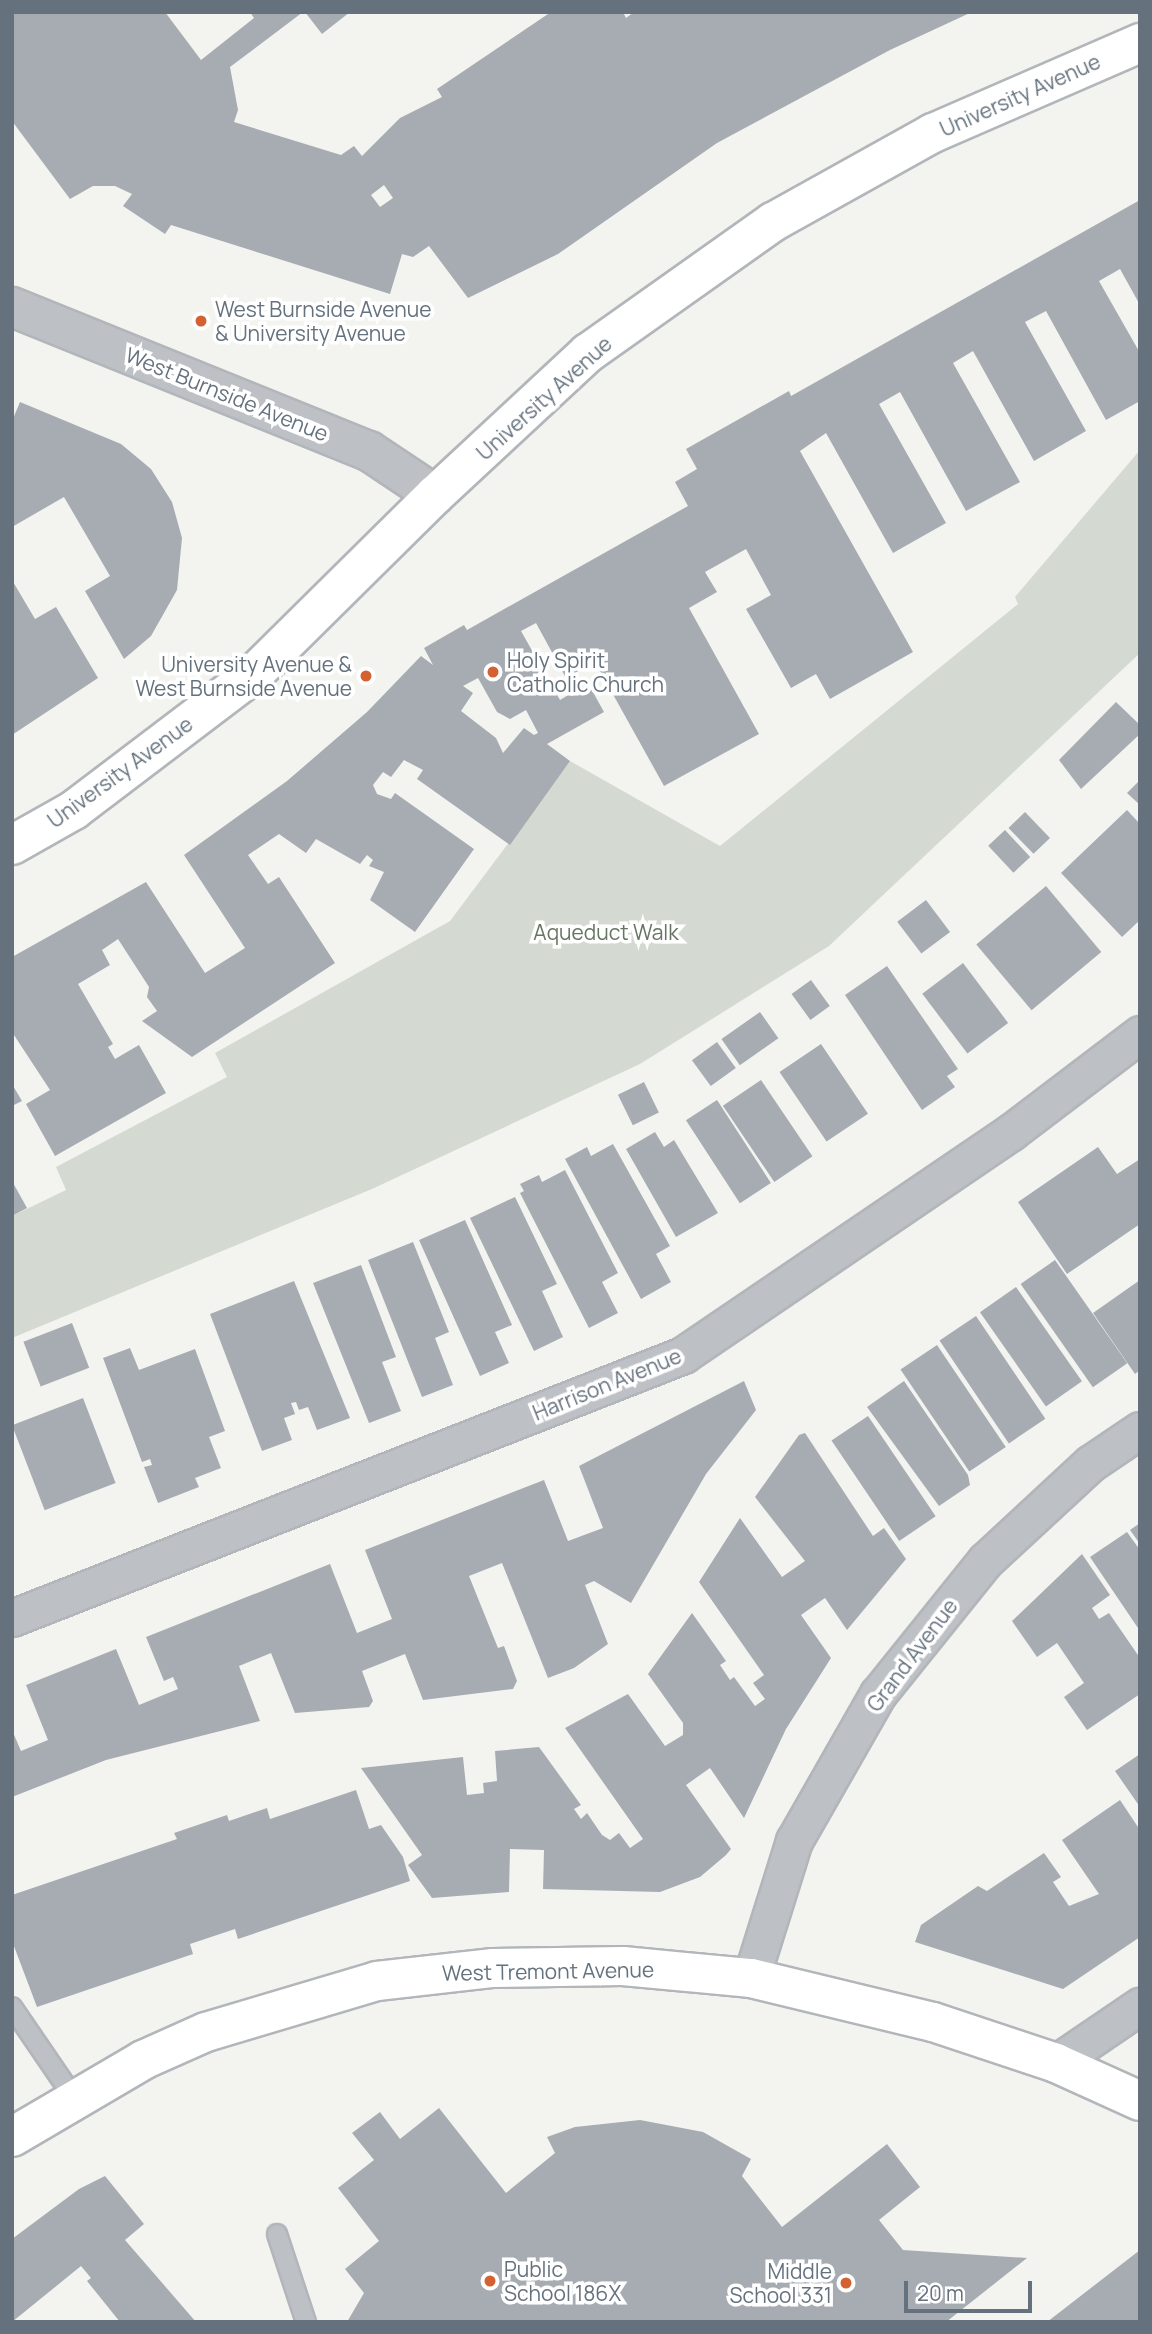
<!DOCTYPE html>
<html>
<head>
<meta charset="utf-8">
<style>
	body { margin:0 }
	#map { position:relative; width:1152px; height:2334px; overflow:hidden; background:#f3f4f0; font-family:Manrope,sans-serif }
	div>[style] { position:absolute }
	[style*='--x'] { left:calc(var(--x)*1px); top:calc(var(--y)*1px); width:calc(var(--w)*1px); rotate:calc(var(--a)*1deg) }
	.green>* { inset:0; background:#d4dad2 }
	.building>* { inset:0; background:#a6acb2; transform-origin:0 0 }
	.roads { filter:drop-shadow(2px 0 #b2b6ba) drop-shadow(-2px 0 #b2b6ba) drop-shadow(0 2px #b2b6ba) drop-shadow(0 -2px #b2b6ba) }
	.service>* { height:18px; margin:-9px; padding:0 9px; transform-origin:9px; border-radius:9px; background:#bdc0c4 }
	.minor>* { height:35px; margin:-17.5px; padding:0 17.5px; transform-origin:17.5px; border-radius:17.5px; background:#bdc0c4 }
	.tertiary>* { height:38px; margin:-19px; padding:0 19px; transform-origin:19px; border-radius:19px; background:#bdc0c4 }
	.secondary>* { height:38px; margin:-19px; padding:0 19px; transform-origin:19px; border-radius:19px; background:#fff }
	.dots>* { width:19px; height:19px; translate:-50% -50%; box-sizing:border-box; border:4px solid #fff; border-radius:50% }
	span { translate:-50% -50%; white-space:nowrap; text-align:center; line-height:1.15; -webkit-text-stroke:7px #fff; paint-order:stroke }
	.street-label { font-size:21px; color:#65727e }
	.poi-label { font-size:21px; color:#65727e }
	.left { translate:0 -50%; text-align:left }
	.right { translate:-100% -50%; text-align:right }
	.park-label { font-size:21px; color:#667663 }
	.frame { position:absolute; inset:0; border:14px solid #65727e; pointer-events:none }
	.scale { position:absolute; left:904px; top:2281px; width:128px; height:32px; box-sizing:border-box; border:4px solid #65727e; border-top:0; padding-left:9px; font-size:21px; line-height:24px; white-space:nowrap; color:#65727e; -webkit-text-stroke:5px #fff; paint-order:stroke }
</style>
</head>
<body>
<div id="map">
	<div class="green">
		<div style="clip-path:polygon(1140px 450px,1140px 653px,829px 946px,640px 1064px,372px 1189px,12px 1338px,12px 1216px,66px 1190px,56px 1167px,227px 1077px,215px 1053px,450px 921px,570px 761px,720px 846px,1018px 604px,1015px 597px)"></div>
	</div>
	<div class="building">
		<div style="clip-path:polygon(evenodd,12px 12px,165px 12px,201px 60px,254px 18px,250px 12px,303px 12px,230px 67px,238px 110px,234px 122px,341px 155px,354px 146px,362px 156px,400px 118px,442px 97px,437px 89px,551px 12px,623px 12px,626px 18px,634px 12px,972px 12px,890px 50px,717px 143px,558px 254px,468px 298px,429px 246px,413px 257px,402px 254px,390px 294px,171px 225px,165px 234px,123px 206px,132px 194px,115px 186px,93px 186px,70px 199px,12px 121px,12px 12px,384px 185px,393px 198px,380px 207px,371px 195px,384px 185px)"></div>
		<div style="clip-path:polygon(305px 12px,350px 12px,322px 34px)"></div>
		<div style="clip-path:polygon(evenodd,1140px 200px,1140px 305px,1120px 269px,1099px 281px,1140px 353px,1140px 401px,1106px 420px,1046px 311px,1025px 322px,1086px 431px,1034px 461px,973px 351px,953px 363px,1020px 482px,966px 511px,900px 392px,879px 404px,946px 523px,893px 553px,826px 433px,800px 451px,913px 652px,830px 699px,816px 674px,791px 688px,746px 609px,771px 595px,746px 549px,705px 572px,717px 592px,689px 608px,759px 734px,664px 786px,595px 662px,566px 678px,536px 623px,521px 631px,560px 700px,588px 683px,604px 712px,547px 744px,570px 761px,510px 845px,417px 779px,423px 770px,404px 760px,391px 777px,383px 772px,373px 785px,377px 794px,391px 799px,395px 793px,474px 849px,415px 932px,370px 900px,384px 872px,369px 866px,373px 860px,367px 855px,360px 864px,316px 839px,306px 853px,279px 834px,248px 855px,268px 884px,279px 877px,335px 963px,192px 1057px,142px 1021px,157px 1011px,147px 997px,149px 987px,118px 939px,102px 950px,110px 965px,78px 984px,113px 1044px,108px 1047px,115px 1059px,139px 1045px,166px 1093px,55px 1156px,26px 1104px,50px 1090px,12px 1032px,12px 957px,146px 882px,205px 973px,245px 948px,184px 855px,287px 781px,367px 712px,421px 656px,433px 665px,424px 648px,464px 625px,467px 630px,688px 506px,675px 482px,697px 469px,686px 449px,789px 391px,791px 396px,1140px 200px,478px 678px,497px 712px,510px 719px,526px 710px,538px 733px,534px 735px,524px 728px,503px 753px,496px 738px,461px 711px,473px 693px,463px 686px,478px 678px)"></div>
		<div style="clip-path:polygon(20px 402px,121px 444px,151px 469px,172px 502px,182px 538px,177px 590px,151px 636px,124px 659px,85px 591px,110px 576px,64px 497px,12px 527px,12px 421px)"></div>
		<div style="clip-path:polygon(12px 580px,35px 619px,56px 607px,98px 678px,12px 735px)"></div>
		<div style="clip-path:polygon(1116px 702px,1140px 725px,1140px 734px,1081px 789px,1059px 760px)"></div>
		<div style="clip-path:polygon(1140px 780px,1140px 805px,1127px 793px)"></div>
		<div style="clip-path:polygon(1127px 810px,1140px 824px,1140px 920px,1122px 937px,1061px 873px)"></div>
		<div style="left:1025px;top:812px;width:36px;height:23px;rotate:46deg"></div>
		<div style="left:1005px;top:830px;width:37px;height:23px;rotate:47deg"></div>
		<div style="left:1046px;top:886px;width:86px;height:91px;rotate:50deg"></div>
		<div style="left:926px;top:900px;width:40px;height:36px;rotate:53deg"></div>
		<div style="left:963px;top:963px;width:75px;height:51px;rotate:53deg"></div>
		<div style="clip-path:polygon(887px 966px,958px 1069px,947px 1076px,955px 1087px,922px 1110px,845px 995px)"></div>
		<div style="left:811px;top:980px;width:32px;height:24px;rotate:54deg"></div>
		<div style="left:760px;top:1012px;width:32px;height:47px;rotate:55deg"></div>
		<div style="left:717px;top:1042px;width:32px;height:31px;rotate:54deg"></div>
		<div style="left:821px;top:1044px;width:84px;height:50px;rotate:56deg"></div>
		<div style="left:761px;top:1080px;width:92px;height:46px;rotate:56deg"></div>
		<div style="left:644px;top:1082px;width:34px;height:29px;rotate:64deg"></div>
		<div style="clip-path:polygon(12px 1084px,22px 1101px,12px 1106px)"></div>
		<div style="left:717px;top:1100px;width:99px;height:37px;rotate:57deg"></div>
		<div style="clip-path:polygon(655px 1132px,664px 1147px,674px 1140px,718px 1213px,676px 1237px,626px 1149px)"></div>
		<div style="clip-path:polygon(613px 1144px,670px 1246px,656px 1254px,671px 1282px,641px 1299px,565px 1159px,587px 1147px,591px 1156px)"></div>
		<div style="clip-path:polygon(1098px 1147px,1117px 1174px,1140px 1159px,1140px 1224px,1067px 1274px,1018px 1202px)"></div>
		<div style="clip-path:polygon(565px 1170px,618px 1273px,602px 1282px,618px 1313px,589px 1328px,520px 1193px,524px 1191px,520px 1184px,539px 1175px,542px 1182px)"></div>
		<div style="clip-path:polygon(12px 1181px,27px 1208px,12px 1216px)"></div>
		<div style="clip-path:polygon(515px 1197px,557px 1284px,542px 1291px,563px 1337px,534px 1351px,470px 1218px)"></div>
		<div style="clip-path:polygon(465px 1220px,512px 1325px,495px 1332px,509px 1363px,480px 1376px,419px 1240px)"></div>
		<div style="clip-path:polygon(413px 1242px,449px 1332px,435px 1338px,453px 1385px,422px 1397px,368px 1260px)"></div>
		<div style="left:1055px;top:1260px;width:126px;height:42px;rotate:55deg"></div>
		<div style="clip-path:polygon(361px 1265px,396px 1357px,382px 1362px,401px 1411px,369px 1423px,313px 1283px)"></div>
		<div style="clip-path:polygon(1140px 1280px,1140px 1370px,1135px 1374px,1093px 1313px)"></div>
		<div style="clip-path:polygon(294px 1281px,350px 1418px,317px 1430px,308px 1407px,299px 1410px,296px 1402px,291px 1403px,295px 1414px,284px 1418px,292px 1440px,262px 1451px,210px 1314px)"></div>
		<div style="left:1016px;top:1287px;width:115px;height:44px;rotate:55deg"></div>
		<div style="left:976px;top:1316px;width:124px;height:44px;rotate:56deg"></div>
		<div style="left:72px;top:1323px;width:48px;height:52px;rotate:69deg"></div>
		<div style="left:937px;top:1345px;width:123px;height:44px;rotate:56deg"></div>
		<div style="clip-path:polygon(130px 1348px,139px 1370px,195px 1349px,225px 1431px,209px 1437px,221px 1468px,195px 1478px,199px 1487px,158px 1503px,144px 1467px,152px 1465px,150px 1459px,142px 1462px,103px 1358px)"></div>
		<div style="clip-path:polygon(744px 1381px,756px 1410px,706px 1474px,631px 1603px,594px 1581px,585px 1585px,608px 1644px,574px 1668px,548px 1678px,502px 1563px,469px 1576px,498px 1648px,504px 1646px,517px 1681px,513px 1689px,423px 1700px,405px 1654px,362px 1671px,373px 1701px,369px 1707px,295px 1713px,271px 1653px,239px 1666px,260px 1721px,106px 1760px,12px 1797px,12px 1730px,21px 1751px,48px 1740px,26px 1685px,116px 1649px,139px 1705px,178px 1689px,173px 1677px,164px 1681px,146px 1637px,330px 1564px,357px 1633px,392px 1619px,365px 1550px,544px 1480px,568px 1541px,603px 1528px,579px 1466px)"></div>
		<div style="clip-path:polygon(904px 1381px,968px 1475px,970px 1485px,939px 1506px,867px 1407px)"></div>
		<div style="left:83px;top:1398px;width:91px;height:76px;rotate:69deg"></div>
		<div style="left:868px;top:1416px;width:121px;height:44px;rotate:56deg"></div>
		<div style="clip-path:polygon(805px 1433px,873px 1536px,884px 1528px,906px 1559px,847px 1630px,825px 1598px,801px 1615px,831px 1658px,786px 1729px,744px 1818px,710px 1768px,686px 1785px,731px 1849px,726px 1855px,700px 1877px,660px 1892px,543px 1889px,544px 1850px,510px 1849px,509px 1892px,432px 1898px,408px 1865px,422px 1855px,361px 1768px,463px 1757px,467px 1795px,484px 1793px,483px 1783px,497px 1781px,495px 1751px,539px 1747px,581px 1805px,574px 1809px,581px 1819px,587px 1813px,602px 1835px,610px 1840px,619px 1833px,630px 1848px,643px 1839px,565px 1728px,628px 1694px,665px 1746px,683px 1735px,683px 1723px,648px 1674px,692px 1613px,726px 1661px,720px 1665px,730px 1680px,734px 1677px,755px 1706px,765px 1699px,753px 1683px,764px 1675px,699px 1582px,740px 1518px,782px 1577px,805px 1561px,755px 1497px,799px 1435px)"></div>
		<div style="clip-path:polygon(1140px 1523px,1140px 1544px,1130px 1530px)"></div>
		<div style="clip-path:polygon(1127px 1532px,1140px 1550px,1140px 1631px,1090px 1557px)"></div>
		<div style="clip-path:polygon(1082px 1554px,1110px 1595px,1092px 1608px,1099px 1619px,1109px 1613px,1140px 1658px,1140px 1694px,1087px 1730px,1064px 1697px,1084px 1683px,1057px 1643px,1037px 1657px,1012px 1621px)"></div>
		<div style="clip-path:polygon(1140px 1754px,1140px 1807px,1115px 1771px)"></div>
		<div style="clip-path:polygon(356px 1790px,369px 1829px,381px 1825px,403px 1857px,410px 1881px,238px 1939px,235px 1929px,190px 1944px,193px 1954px,37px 2007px,12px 1941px,12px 1895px,177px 1839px,174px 1833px,227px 1815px,229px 1821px,267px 1808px,270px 1819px)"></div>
		<div style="clip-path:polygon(1120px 1800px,1140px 1830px,1140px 1937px,1063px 1989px,915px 1942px,921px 1925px,978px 1886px,987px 1891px,1044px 1853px,1061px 1877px,1053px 1882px,1069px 1906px,1099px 1894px,1062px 1840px)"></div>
		<div style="clip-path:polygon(439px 2108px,506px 2193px,555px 2153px,547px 2137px,575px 2127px,640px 2120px,703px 2132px,751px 2159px,742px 2176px,782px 2227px,887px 2144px,920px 2187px,879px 2220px,903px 2250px,1027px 2258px,946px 2322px,347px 2322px,364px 2293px,345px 2269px,379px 2241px,338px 2188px,374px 2160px,352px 2133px,380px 2112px,400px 2139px)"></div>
		<div style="clip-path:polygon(105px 2176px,144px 2224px,125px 2240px,196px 2322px,120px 2322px,87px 2281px,91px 2278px,81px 2266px,12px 2322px,12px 2239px,79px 2189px)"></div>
		<div style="clip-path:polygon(1140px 2250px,1140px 2322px,1047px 2322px)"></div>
	</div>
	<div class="roads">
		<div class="service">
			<div style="--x:12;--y:2007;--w:110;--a:55.7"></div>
			<div style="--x:277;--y:2234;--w:93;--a:71.8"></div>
		</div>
		<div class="minor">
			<div style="--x:12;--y:1618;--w:721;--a:-21.4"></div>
			<div style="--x:683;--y:1355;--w:397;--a:-34.2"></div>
			<div style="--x:1011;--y:1132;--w:162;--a:-37.2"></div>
			<div style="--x:751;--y:1978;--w:144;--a:-72.6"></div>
			<div style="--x:794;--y:1841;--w:169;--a:-60.3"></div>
			<div style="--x:878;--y:1694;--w:171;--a:-51.2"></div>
			<div style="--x:985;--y:1561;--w:144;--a:-42.8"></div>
			<div style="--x:1091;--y:1463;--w:59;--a:-34"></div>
			<div style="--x:1056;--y:2063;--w:102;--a:-34.2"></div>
		</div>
		<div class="tertiary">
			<div style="--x:12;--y:307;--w:385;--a:22"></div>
			<div style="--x:369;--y:451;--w:79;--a:33.7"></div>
		</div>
		<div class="secondary">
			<div style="--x:12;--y:845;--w:71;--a:-29.4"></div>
			<div style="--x:74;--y:810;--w:230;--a:-37.2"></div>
			<div style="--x:257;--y:671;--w:250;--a:-44.7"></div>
			<div style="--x:435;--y:495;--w:209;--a:-42.9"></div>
			<div style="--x:588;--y:353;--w:227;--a:-35.3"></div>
			<div style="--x:773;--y:222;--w:183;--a:-29.1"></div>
			<div style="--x:933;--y:133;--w:226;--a:-23.5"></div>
			<div style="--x:12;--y:2137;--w:152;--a:-30.4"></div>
			<div style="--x:143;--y:2060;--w:69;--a:-24"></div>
			<div style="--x:206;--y:2032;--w:178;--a:-16.6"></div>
			<div style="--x:377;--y:1981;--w:117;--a:-6.4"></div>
			<div style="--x:493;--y:1968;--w:130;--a:-0.9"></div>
			<div style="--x:623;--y:1966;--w:129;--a:5.4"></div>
			<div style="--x:751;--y:1978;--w:187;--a:13.6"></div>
			<div style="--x:933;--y:2022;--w:130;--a:18.4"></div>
			<div style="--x:1056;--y:2063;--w:92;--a:24.3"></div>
		</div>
	</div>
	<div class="dots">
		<div style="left:201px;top:321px;background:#d36131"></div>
		<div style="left:493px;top:672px;background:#d36131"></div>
		<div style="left:366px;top:676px;background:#d36131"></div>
		<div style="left:490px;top:2281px;background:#d36131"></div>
		<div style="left:846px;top:2283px;background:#d36131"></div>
	</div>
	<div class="street-label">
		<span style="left:1020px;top:95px;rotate:-24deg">University Avenue</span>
		<span style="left:227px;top:394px;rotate:22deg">West Burnside Avenue</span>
		<span style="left:544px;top:398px;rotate:-42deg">University Avenue</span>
		<span style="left:120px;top:772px;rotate:-36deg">University Avenue</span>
		<span style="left:607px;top:1384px;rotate:-22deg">Harrison Avenue</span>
		<span style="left:912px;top:1655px;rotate:-53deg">Grand Avenue</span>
		<span style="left:548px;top:1971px;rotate:-1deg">West Tremont Avenue</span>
	</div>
	<div class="poi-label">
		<span class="left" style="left:215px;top:321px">West Burnside Avenue<br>&amp; University Avenue</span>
		<span class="left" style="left:507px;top:672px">Holy Spirit<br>Catholic Church</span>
		<span class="right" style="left:352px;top:676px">University Avenue &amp;<br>West Burnside Avenue</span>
		<span class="left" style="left:504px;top:2281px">Public<br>School 186X</span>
		<span class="right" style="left:832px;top:2283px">Middle<br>School 331</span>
	</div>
	<div class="park-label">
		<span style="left:606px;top:932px">Aqueduct Walk</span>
	</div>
	<div class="frame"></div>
	<div class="scale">20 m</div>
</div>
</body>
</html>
